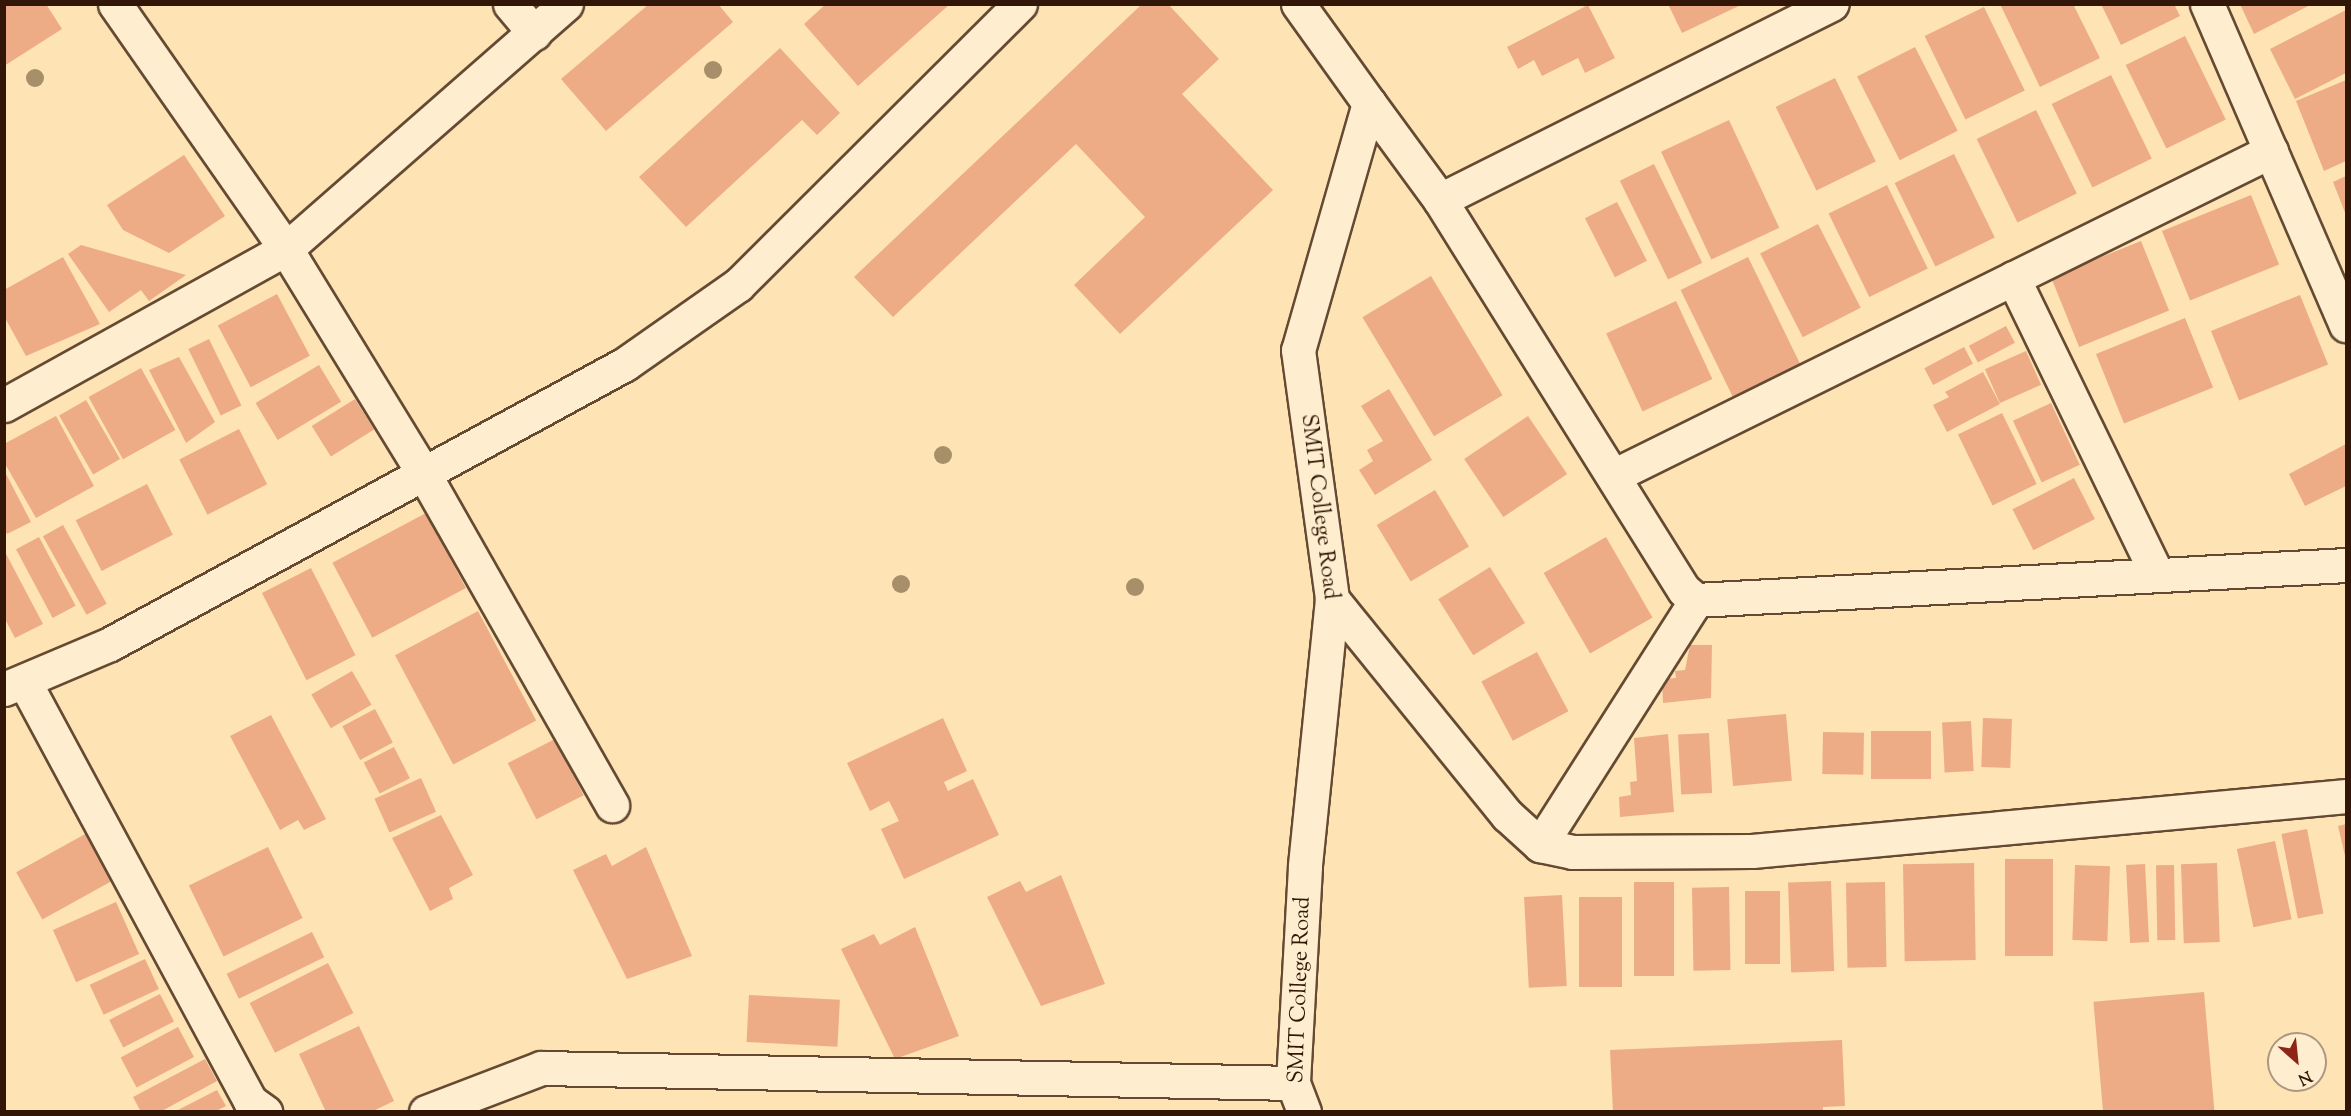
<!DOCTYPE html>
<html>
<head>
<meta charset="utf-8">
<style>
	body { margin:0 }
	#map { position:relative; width:2351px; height:1116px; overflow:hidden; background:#fee3b4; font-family:"Sorts Mill Goudy",serif }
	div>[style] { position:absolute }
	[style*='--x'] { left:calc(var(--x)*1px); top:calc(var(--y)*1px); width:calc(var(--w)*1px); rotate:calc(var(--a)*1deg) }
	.building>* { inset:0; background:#edac85; transform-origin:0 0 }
	.roads { filter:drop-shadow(2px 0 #654a33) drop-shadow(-2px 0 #654a33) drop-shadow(0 2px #654a33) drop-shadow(0 -2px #654a33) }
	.street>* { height:33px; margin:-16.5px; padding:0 16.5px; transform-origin:16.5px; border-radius:16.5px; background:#feedce }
	.secondary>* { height:33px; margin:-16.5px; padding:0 16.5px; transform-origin:16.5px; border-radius:16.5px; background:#feedce }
	.trees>* { width:18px; height:18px; margin:-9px; border-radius:50%; background:#a78f6a }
	span { translate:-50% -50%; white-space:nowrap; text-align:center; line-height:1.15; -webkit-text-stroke:5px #feedce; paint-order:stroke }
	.street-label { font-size:22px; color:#321708 }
	.frame { position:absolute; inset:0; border:6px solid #321708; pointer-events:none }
	.north { position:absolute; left:2267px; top:1032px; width:60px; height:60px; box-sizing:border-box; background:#feedce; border:2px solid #ac977f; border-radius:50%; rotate:153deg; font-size:16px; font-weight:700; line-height:24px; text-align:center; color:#321708 }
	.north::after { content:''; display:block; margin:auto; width:21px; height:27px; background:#8f2418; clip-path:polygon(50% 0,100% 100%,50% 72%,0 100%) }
</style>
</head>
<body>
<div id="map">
	<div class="building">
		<div style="clip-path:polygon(4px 4px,46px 4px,62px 29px,4px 66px)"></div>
		<div style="clip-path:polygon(649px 4px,718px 4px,733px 22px,606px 131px,561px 79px)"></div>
		<div style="clip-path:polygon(826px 4px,950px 4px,858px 86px,804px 24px)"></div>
		<div style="clip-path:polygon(1142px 4px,1168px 4px,1219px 59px,1182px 94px,1273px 190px,1120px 334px,1074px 285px,1145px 217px,1076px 144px,893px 317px,854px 277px)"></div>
		<div style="clip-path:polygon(1668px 4px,1743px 4px,1682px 33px)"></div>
		<div style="clip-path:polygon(2000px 4px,2073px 4px,2100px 58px,2040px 87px)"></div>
		<div style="clip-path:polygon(2101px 4px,2174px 4px,2180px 16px,2121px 45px)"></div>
		<div style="clip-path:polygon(2240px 4px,2312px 4px,2254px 34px)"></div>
		<div style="clip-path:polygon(1588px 5px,1615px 58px,1585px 73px,1578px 58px,1542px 76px,1534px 60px,1518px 69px,1507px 47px)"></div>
		<div style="left:1984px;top:7px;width:93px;height:66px;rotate:64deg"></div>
		<div style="clip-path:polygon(2346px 10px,2346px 73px,2295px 99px,2270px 49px)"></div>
		<div style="left:2185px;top:36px;width:93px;height:66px;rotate:64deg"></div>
		<div style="left:1915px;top:47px;width:94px;height:65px;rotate:63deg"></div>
		<div style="clip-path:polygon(780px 48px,840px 113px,817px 135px,802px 120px,686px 227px,639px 177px)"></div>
		<div style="left:2111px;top:75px;width:93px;height:66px;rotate:64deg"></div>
		<div style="left:1835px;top:78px;width:93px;height:66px;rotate:64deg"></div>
		<div style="clip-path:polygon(2346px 80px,2346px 161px,2324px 171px,2296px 101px)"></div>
		<div style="left:2036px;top:110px;width:93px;height:66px;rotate:64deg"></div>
		<div style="left:1729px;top:120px;width:119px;height:75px;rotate:65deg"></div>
		<div style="left:1954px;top:154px;width:93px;height:66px;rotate:64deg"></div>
		<div style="clip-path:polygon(184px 155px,225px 216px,169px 253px,123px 230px,107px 205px)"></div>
		<div style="left:1654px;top:164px;width:110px;height:38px;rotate:64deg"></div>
		<div style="clip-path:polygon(2346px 176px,2346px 215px,2333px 182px)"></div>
		<div style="left:1887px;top:185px;width:93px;height:65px;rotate:64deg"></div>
		<div style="left:2251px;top:195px;width:75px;height:96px;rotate:68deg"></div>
		<div style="left:1617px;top:202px;width:66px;height:36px;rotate:63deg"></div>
		<div style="left:1818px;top:224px;width:94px;height:65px;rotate:63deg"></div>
		<div style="left:2141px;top:241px;width:75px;height:97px;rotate:68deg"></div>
		<div style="clip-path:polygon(81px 245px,186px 275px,149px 301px,141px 290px,109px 312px,68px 254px)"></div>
		<div style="clip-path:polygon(63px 257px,100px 324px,26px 356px,4px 316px,4px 290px)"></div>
		<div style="left:1748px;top:257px;width:119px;height:75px;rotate:64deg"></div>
		<div style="left:1431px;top:276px;width:139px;height:80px;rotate:59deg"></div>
		<div style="left:277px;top:294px;width:70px;height:67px;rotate:62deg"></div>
		<div style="left:2300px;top:295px;width:75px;height:96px;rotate:68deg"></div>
		<div style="left:1676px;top:301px;width:86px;height:77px;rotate:65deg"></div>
		<div style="left:2185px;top:318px;width:75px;height:96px;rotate:68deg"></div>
		<div style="left:2006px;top:326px;width:19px;height:42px;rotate:62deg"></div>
		<div style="left:209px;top:339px;width:74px;height:23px;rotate:64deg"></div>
		<div style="left:1964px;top:347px;width:19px;height:45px;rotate:62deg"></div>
		<div style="left:2026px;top:351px;width:37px;height:45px;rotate:66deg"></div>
		<div style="clip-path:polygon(179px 357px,215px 422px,186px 443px,149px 370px)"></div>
		<div style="left:319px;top:365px;width:43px;height:74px;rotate:59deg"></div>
		<div style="left:141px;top:368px;width:71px;height:60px;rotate:61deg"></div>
		<div style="clip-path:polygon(1983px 372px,2000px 404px,1947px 432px,1933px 405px,1949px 397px,1945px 392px)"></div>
		<div style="clip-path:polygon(1389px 389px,1432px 460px,1375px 495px,1359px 470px,1373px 461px,1367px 450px,1383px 441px,1361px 406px)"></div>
		<div style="left:355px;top:399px;width:36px;height:51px;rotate:58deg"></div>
		<div style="left:86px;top:400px;width:68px;height:31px;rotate:60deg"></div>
		<div style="left:2051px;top:403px;width:68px;height:42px;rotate:65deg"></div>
		<div style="left:2002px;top:413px;width:79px;height:49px;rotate:64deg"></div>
		<div style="clip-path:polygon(56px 416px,94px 486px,36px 518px,4px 462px,4px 444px)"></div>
		<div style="left:1528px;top:416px;width:70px;height:77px;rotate:56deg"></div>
		<div style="left:239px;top:429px;width:62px;height:67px;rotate:63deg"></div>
		<div style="clip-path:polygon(2346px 444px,2346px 486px,2305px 506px,2289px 474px)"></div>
		<div style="clip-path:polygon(4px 470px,31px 522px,7px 534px,4px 529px)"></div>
		<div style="left:2074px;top:478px;width:46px;height:69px;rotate:63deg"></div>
		<div style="left:147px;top:484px;width:57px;height:80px;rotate:63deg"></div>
		<div style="left:1435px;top:490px;width:66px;height:68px;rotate:59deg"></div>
		<div style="left:426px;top:513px;width:85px;height:106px;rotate:62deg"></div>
		<div style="left:63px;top:525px;width:90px;height:23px;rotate:61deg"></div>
		<div style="left:39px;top:537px;width:78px;height:26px;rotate:62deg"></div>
		<div style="left:1606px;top:537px;width:93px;height:72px;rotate:60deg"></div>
		<div style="clip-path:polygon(4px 550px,43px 624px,15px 638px,4px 617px)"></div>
		<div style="left:1490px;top:567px;width:66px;height:61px;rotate:58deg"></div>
		<div style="left:311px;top:568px;width:98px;height:55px;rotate:63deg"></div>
		<div style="left:478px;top:611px;width:124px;height:94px;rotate:62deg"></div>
		<div style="clip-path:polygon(1690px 645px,1712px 645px,1711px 698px,1663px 703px,1662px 679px,1676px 678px,1675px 671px,1685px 670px)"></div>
		<div style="left:1537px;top:652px;width:67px;height:63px;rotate:62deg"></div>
		<div style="left:352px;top:671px;width:39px;height:47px;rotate:60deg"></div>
		<div style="left:375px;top:709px;width:38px;height:37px;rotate:62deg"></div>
		<div style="left:1786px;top:714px;width:67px;height:59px;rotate:85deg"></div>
		<div style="clip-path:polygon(271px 715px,326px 819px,304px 830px,298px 820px,280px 830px,230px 736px)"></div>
		<div style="clip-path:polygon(943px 718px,967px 771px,944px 782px,948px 791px,973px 779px,999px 835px,904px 879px,881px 829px,899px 821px,889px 801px,870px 811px,847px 763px)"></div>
		<div style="left:1983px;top:718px;width:29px;height:49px;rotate:2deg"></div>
		<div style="left:1971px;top:721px;width:50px;height:29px;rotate:87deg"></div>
		<div style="left:1931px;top:731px;width:48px;height:60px;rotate:90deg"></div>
		<div style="left:1823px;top:732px;width:41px;height:42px;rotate:1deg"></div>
		<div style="left:1709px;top:733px;width:60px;height:31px;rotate:87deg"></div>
		<div style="clip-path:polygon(1668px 734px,1674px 812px,1620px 817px,1619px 797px,1631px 795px,1630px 782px,1637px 781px,1634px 738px)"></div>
		<div style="left:555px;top:739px;width:63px;height:53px;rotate:63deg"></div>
		<div style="left:394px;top:747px;width:35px;height:34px;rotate:63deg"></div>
		<div style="left:421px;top:778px;width:37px;height:51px;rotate:66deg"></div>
		<div style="clip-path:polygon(441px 815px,473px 875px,449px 888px,453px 899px,430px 911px,392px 838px)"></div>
		<div style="clip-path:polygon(2346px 824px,2346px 860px,2338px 826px)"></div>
		<div style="left:2307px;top:829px;width:86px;height:26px;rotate:79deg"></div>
		<div style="left:87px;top:833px;width:54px;height:81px;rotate:61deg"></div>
		<div style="left:2275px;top:841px;width:80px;height:39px;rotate:78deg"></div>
		<div style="left:268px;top:847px;width:79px;height:88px;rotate:64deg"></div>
		<div style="clip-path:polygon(646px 847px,692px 956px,627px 979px,573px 870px,606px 854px,612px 866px)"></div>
		<div style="left:2005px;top:859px;width:48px;height:97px"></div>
		<div style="left:1974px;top:863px;width:97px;height:71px;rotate:89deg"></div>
		<div style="left:2217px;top:863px;width:79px;height:36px;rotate:88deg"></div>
		<div style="left:2145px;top:864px;width:78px;height:19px;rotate:87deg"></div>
		<div style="left:2075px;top:865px;width:35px;height:75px;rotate:2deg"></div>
		<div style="left:2174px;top:865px;width:75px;height:18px;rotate:89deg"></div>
		<div style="clip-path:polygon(1061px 875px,1105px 984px,1041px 1006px,987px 897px,1020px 881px,1026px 892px)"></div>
		<div style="left:1831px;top:881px;width:90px;height:43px;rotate:88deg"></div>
		<div style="left:1634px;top:882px;width:40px;height:94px"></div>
		<div style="left:1885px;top:882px;width:85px;height:39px;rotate:89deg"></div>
		<div style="left:1729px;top:887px;width:83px;height:37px;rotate:89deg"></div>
		<div style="left:1745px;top:891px;width:35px;height:73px"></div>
		<div style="left:1562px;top:895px;width:91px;height:38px;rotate:87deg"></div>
		<div style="left:1579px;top:897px;width:43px;height:90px"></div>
		<div style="left:116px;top:902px;width:57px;height:69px;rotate:66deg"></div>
		<div style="clip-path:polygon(915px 927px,959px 1036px,895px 1059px,841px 949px,874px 934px,880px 945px)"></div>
		<div style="left:312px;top:932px;width:28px;height:95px;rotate:64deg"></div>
		<div style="left:145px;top:959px;width:33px;height:61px;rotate:65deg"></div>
		<div style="left:328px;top:963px;width:56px;height:88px;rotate:63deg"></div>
		<div style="left:2204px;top:992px;width:120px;height:111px;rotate:85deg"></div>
		<div style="left:160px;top:994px;width:31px;height:57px;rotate:63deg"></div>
		<div style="left:749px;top:995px;width:91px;height:47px;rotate:3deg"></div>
		<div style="clip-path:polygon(359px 1026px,394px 1101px,371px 1112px,326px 1112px,299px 1054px)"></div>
		<div style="left:178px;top:1027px;width:34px;height:65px;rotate:62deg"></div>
		<div style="clip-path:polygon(1842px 1040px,1845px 1106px,1823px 1107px,1823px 1112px,1613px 1112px,1610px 1050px)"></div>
		<div style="clip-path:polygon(205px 1059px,217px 1081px,160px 1112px,141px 1112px,133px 1097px)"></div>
		<div style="clip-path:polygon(217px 1090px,226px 1106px,214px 1112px,174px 1112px)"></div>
	</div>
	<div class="roads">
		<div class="street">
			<div style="--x:115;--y:4;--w:299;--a:55.1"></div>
			<div style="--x:286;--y:249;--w:264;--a:58.5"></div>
			<div style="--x:424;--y:474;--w:381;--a:60.4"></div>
			<div style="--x:510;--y:4;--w:38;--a:50"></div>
			<div style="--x:2207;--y:4;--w:350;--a:66.6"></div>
			<div style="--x:1369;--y:103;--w:120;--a:53.8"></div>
			<div style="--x:1440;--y:200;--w:438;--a:-26.6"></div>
			<div style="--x:1440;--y:200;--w:460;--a:58"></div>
			<div style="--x:1684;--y:590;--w:16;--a:40"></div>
			<div style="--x:1696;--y:600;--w:651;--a:-3.08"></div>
			<div style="--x:2013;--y:278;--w:326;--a:64.1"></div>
			<div style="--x:4;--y:405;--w:322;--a:-29"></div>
			<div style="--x:286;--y:249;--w:372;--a:-41.2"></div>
			<div style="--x:1613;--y:476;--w:734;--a:-26.29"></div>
			<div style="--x:1332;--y:599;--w:278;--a:51"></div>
			<div style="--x:1507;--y:815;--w:45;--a:42.3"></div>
			<div style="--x:1540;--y:845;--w:33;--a:12"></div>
			<div style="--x:1572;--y:852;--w:180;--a:-0.3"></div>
			<div style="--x:1752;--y:851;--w:597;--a:-5.29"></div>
			<div style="--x:24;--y:681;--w:477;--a:61.7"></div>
			<div style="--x:250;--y:1101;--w:19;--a:36"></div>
			<div style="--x:4;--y:689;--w:115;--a:-23"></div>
			<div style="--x:110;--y:644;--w:586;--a:-28.53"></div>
			<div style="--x:625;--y:364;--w:138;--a:-35"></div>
			<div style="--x:738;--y:285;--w:398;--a:-44.9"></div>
			<div style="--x:1540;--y:845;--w:290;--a:-57.5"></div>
			<div style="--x:426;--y:1112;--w:123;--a:-20.9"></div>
			<div style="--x:541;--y:1068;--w:752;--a:1.14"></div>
		</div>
		<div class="secondary">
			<div style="--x:1298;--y:4;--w:122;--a:54.4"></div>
			<div style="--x:1369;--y:103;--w:257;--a:106"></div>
			<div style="--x:1298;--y:350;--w:251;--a:82.2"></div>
			<div style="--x:1332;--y:599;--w:269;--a:95.8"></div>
			<div style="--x:1305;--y:867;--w:216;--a:93.2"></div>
			<div style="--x:1293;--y:1083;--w:31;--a:69"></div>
		</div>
	</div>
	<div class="trees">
		<div style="left:713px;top:70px"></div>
		<div style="left:35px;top:78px"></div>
		<div style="left:943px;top:455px"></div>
		<div style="left:901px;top:584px"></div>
		<div style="left:1135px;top:587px"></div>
	</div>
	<div class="street-label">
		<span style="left:1318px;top:507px;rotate:83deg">SMIT College Road</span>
		<span style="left:1301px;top:990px;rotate:-88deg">SMIT College Road</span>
	</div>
	<div class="frame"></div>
	<div class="north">N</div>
</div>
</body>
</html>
